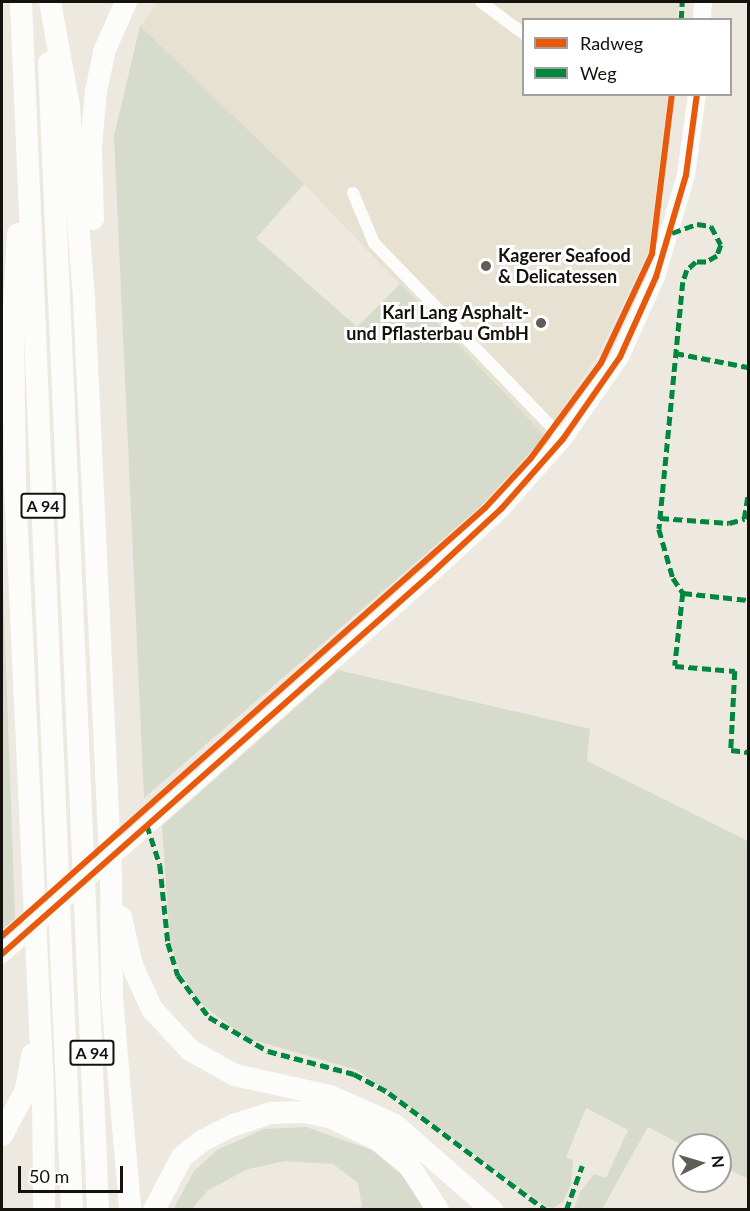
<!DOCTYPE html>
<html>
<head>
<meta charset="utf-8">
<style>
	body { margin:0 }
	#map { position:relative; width:750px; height:1211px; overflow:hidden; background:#ede9e1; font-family:Lato,sans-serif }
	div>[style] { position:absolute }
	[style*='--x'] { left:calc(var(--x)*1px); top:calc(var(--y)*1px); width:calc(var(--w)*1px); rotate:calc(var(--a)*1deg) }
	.commercial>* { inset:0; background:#e7e1d1 }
	.green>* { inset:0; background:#d6dbcc }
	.street>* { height:12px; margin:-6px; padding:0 6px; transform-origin:6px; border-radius:6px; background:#fcfcfa }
	.secondary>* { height:18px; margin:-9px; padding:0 9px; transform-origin:9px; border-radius:9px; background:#fcfcfa }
	.highway>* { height:22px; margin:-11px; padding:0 11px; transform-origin:11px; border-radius:11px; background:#fcfcfa }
	.quiet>* { height:4.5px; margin-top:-2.25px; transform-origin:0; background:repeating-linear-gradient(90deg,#00873e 0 9px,transparent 0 13.5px) }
	.cycleway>* { height:6px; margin:-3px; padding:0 3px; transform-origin:3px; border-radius:3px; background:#e8590c }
	.dots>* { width:16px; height:16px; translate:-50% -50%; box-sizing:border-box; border:3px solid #fff; border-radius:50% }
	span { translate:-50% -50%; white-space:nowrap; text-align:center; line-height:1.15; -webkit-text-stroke:6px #fff; paint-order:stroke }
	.shield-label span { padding:2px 4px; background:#fff; border:2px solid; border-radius:4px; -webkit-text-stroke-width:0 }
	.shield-label { font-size:16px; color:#14120c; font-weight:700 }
	.poi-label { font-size:18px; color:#14120c; font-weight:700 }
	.left { translate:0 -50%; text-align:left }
	.right { translate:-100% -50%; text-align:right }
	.frame { position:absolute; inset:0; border:3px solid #14120c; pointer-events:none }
	.legend { position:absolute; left:522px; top:18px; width:210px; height:78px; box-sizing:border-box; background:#fff; border:2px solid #a1a09e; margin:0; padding:8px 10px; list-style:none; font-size:18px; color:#14120c }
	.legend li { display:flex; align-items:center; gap:12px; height:30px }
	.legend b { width:30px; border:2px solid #a1a09e }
	.north { position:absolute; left:672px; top:1133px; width:60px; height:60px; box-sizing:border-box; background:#fff; border:2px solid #a1a09e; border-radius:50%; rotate:85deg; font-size:16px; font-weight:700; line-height:24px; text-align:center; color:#14120c }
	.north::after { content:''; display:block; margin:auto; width:21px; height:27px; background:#605d57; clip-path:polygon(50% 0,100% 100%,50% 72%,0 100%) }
	.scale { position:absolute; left:18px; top:1166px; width:105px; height:27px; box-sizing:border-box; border:3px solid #14120c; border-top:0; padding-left:8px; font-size:18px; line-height:21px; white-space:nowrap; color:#14120c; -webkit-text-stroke:4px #fff; paint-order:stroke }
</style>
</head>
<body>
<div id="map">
	<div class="commercial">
		<div style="clip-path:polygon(158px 2px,679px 2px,677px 19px,524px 20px,524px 94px,668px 95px,648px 252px,599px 353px,545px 436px,304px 184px,140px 27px)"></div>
	</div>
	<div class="green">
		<div style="clip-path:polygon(140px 26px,304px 184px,256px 238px,357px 327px,400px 284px,545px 436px,481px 506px,144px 798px,114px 136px)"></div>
		<div style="clip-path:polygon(2px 556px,15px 918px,2px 930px)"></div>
		<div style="clip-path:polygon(338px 670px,590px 729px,587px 761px,748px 841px,748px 1179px,720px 1165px,720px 1145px,684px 1146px,648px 1127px,602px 1209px,574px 1209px,580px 1192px,594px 1174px,606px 1178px,628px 1130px,586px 1108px,566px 1157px,573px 1160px,571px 1184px,563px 1202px,553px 1208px,546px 1206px,357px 1070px,246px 1038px,199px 1002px,181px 973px,170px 942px,162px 826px)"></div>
		<div style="clip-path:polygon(306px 1127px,372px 1150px,410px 1182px,423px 1209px,348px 1209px,362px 1207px,358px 1183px,333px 1164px,285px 1161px,248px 1169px,208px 1190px,192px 1209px,173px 1210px,194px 1171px,217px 1150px,264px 1129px)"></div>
	</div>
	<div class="street">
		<div style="--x:481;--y:2;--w:54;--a:36.7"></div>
		<div style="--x:353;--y:193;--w:54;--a:67.2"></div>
		<div style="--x:374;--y:243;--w:272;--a:46"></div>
	</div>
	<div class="secondary">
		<div style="--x:702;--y:20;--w:18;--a:-87"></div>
		<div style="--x:2;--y:954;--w:572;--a:-41.53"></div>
		<div style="--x:430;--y:575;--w:98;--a:-42.9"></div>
		<div style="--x:502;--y:508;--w:92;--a:-48.5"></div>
		<div style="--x:563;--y:439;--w:100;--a:-55.2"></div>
		<div style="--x:620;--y:357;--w:88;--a:-65.8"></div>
		<div style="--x:656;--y:277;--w:106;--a:-73.6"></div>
		<div style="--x:686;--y:175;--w:82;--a:-82.3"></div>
	</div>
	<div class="highway">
		<div style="--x:21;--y:2;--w:1209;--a:87.58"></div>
		<div style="--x:50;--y:2;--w:107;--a:79.7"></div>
		<div style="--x:69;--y:107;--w:193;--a:85.5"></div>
		<div style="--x:84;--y:299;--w:579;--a:87.33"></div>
		<div style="--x:111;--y:877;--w:121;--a:89.5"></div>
		<div style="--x:112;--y:998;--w:213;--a:85.1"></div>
		<div style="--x:49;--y:63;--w:1148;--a:87.55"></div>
		<div style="--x:93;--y:219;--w:72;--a:-91.6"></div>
		<div style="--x:91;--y:147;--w:56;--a:-84.9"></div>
		<div style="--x:96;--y:91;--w:40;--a:-78"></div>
		<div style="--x:104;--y:52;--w:55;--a:-66.3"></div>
		<div style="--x:18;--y:234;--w:91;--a:93.1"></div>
		<div style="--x:13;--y:325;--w:161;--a:89.3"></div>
		<div style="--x:15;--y:486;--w:606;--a:87.35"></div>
		<div style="--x:43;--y:1091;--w:119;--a:89.5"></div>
		<div style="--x:121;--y:917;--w:49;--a:77.1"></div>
		<div style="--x:132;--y:965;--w:48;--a:65.6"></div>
		<div style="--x:152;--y:1009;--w:56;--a:47.2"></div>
		<div style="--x:190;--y:1050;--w:51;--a:29.1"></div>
		<div style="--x:235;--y:1075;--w:97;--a:12.5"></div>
		<div style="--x:330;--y:1096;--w:71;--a:24"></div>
		<div style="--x:395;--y:1125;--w:129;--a:41.2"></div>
		<div style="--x:2;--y:1135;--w:51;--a:-61.9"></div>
		<div style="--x:26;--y:1090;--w:36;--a:-80"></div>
		<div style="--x:154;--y:1210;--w:60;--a:-62.2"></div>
		<div style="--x:182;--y:1157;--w:26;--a:-39"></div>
		<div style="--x:202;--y:1141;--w:36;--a:-27"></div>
		<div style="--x:234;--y:1125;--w:40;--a:-18"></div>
		<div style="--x:272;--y:1113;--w:32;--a:-2"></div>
		<div style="--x:304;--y:1112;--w:26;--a:11"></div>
		<div style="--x:330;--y:1117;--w:53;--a:25.6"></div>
		<div style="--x:378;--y:1140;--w:38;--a:39"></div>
		<div style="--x:408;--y:1164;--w:55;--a:56.9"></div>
	</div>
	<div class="quiet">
		<div style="--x:681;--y:20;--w:18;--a:-87"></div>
		<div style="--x:672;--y:233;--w:27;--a:-20"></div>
		<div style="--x:697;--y:224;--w:14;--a:8"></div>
		<div style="--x:711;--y:226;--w:21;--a:62"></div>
		<div style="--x:721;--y:245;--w:12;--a:110"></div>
		<div style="--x:717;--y:256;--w:13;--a:151"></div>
		<div style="--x:706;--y:262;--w:10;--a:180"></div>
		<div style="--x:696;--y:262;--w:12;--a:138"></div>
		<div style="--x:687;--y:270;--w:13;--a:108"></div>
		<div style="--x:683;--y:282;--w:248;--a:95.5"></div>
		<div style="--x:659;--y:529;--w:51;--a:74.1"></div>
		<div style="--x:673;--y:578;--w:18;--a:56"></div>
		<div style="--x:683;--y:593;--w:65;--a:6.1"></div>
		<div style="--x:675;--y:353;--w:74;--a:10.9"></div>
		<div style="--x:660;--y:518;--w:69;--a:4.1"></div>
		<div style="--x:729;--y:523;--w:16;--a:-15"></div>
		<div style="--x:744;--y:519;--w:25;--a:-81"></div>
		<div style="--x:683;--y:593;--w:73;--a:96.3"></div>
		<div style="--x:675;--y:666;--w:60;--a:4.8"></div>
		<div style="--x:735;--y:671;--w:79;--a:92.9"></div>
		<div style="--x:731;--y:750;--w:17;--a:7"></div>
		<div style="--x:147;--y:825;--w:42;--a:72"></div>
		<div style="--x:160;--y:865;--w:78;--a:84.1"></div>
		<div style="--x:168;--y:943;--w:34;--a:73"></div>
		<div style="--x:178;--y:975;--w:52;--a:53.6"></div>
		<div style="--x:209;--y:1017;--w:68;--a:30"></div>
		<div style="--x:268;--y:1051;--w:89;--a:15"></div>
		<div style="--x:354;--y:1074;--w:40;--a:28"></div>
		<div style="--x:389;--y:1093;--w:196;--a:36.7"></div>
		<div style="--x:566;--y:1210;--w:47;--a:-70"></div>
	</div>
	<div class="cycleway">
		<div style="--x:2;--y:936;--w:645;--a:-41.55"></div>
		<div style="--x:485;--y:508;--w:68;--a:-47.4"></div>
		<div style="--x:531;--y:458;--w:118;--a:-53.6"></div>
		<div style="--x:601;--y:363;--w:120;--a:-64.9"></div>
		<div style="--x:652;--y:254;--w:161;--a:-82.9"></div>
		<div style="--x:2;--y:954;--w:572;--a:-41.53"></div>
		<div style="--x:430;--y:575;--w:98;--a:-42.9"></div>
		<div style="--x:502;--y:508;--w:92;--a:-48.5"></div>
		<div style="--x:563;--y:439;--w:100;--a:-55.2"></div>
		<div style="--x:620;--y:357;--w:88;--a:-65.8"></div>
		<div style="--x:656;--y:277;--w:106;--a:-73.6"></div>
		<div style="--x:686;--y:175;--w:82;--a:-82.3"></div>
	</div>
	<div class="dots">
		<div style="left:486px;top:266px;background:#605d57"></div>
		<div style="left:541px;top:323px;background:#605d57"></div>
	</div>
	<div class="shield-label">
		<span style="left:43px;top:506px">A 94</span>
		<span style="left:92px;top:1053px">A 94</span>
	</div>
	<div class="poi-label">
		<span class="left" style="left:498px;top:266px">Kagerer Seafood<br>&amp; Delicatessen</span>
		<span class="right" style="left:529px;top:323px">Karl Lang Asphalt-<br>und Pflasterbau GmbH</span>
	</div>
	<div class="frame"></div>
	<ul class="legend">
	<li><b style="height:8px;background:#e8590c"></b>Radweg</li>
	<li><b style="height:8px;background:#00873e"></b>Weg</li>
	</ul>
	<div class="north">N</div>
	<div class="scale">50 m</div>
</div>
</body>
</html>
